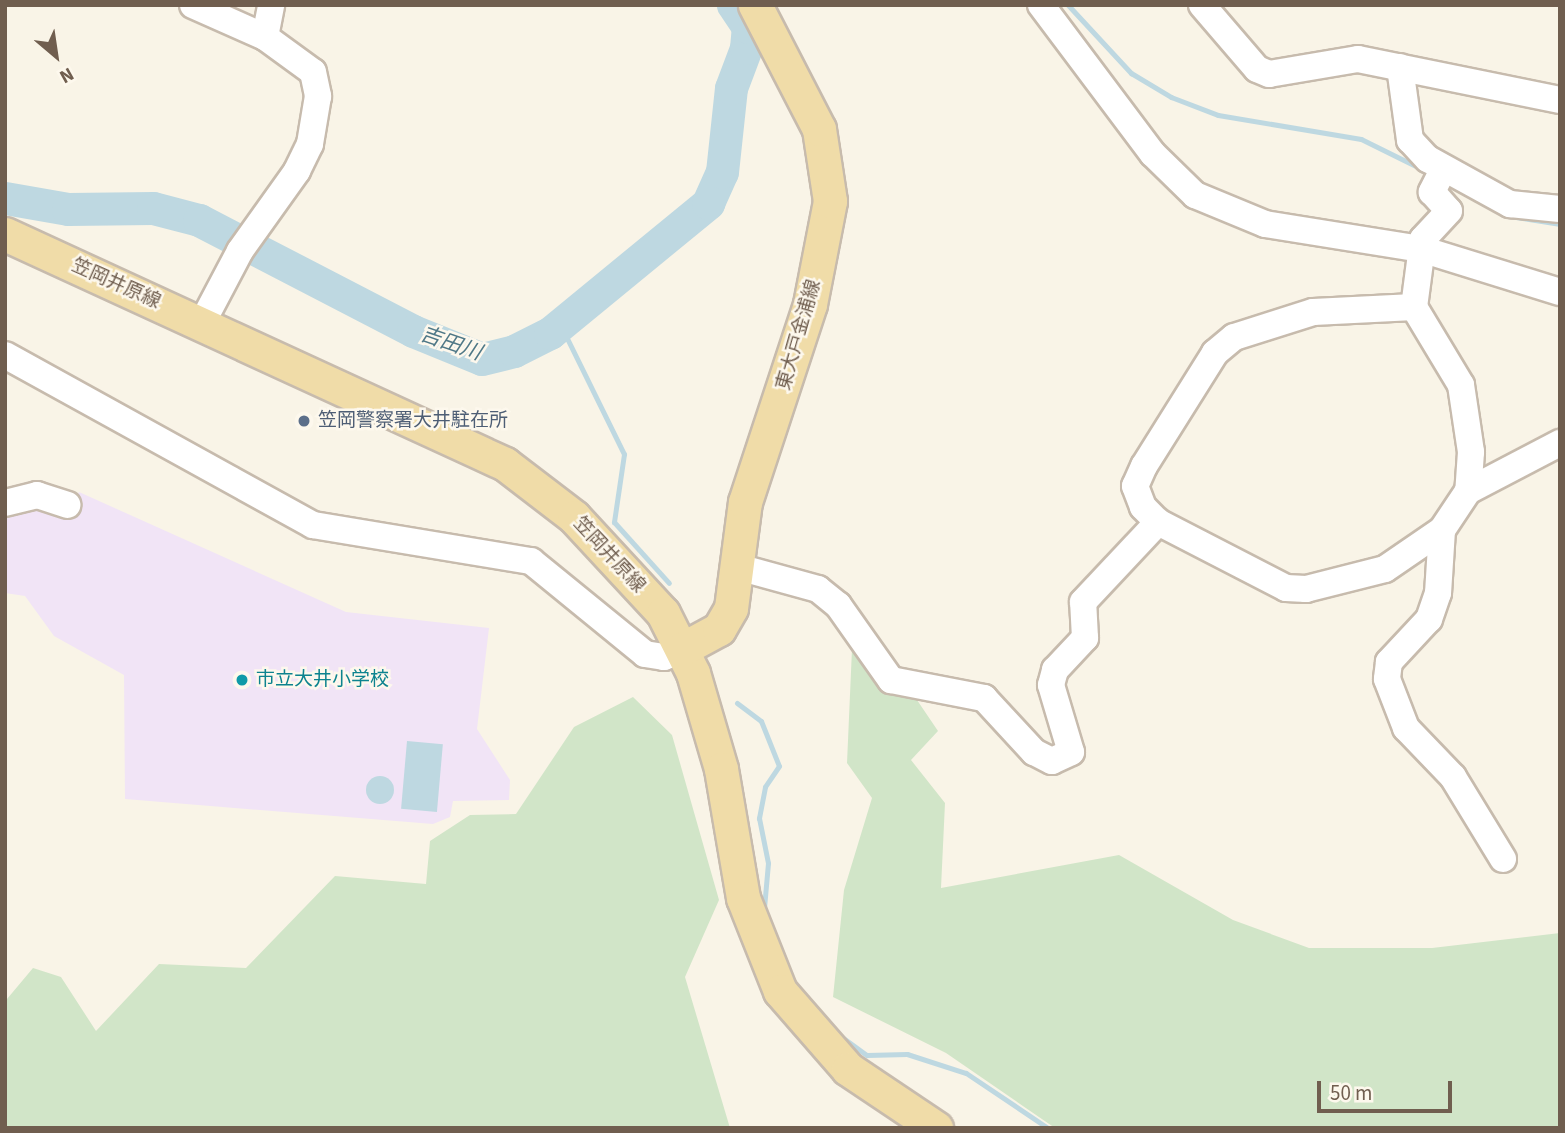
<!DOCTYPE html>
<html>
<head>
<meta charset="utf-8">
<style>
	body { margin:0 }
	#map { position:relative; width:1565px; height:1133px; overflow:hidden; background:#f9f4e7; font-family:"Source Sans 3","Noto Sans JP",sans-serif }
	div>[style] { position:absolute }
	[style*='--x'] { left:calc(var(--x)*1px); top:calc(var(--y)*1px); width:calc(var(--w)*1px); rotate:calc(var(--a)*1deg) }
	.education>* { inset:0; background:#f1e4f6 }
	.green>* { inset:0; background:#d1e5c8 }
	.water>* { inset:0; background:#bed8e1; transform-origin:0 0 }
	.round { border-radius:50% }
	.stream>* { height:5px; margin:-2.5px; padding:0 2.5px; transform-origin:2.5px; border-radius:2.5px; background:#bed8e1 }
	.river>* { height:33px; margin:-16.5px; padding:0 16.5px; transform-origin:16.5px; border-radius:16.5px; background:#bed8e1 }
	.roads { filter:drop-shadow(2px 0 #c7bbad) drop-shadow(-2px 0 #c7bbad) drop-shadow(0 2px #c7bbad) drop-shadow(0 -2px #c7bbad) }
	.minor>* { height:26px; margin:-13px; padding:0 13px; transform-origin:13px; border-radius:13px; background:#fff }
	.major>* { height:33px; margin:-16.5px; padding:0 16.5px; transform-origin:16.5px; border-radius:16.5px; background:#f0dca8 }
	.dots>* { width:19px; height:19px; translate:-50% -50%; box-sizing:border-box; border:4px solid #fdf8ed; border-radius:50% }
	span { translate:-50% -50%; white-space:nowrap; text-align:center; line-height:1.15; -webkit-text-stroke:5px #fdf8ed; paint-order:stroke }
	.street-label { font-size:19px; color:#705e4f }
	.service-label { font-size:19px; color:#4e5e75 }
	.left { translate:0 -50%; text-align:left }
	.culture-label { font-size:19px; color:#0d838f }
	.water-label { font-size:21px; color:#4f7887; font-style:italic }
	.frame { position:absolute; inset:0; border:7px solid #705e4f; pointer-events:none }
	.north { position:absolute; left:21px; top:21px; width:70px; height:70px; -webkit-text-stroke:5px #fdf8ed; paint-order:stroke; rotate:151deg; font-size:19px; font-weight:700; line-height:28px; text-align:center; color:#705e4f }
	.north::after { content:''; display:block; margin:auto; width:24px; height:32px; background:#705e4f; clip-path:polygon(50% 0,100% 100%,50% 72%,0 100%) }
	.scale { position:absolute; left:1317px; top:1081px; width:135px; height:32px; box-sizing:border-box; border:4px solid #705e4f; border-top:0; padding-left:9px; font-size:21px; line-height:24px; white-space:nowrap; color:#705e4f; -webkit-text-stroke:5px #fdf8ed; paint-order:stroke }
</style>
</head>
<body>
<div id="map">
	<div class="education">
		<div style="clip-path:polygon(79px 492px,346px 612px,489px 628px,477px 729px,510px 780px,509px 800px,453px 801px,450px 817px,433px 824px,125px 799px,124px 675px,54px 636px,25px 596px,5px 593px,5px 511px,19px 503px,69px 513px)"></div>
	</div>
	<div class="green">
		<div style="clip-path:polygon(853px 626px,875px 638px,938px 731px,911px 760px,945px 803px,941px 888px,1119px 855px,1233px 920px,1309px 948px,1432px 948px,1560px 933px,1560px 1128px,1055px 1128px,946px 1053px,833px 997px,844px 890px,872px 798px,847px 763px)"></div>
		<div style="clip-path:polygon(633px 697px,672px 735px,719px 900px,685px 977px,730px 1128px,5px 1128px,7px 999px,33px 968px,61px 977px,96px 1031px,159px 964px,246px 968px,335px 876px,426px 884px,430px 841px,470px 815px,516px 814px,574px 727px)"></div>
	</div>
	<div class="water">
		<div style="left:407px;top:741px;width:36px;height:68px;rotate:5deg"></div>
		<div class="round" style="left:366px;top:776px;width:28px;height:28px"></div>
	</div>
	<div class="stream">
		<div style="--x:1068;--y:5;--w:93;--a:47.2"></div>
		<div style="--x:1131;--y:73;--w:47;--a:31"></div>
		<div style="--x:1171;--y:97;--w:50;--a:21"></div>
		<div style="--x:1218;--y:115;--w:145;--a:9.5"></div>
		<div style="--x:1361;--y:139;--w:66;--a:26.2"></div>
		<div style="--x:1471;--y:197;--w:28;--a:27"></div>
		<div style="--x:1509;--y:216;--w:52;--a:8.9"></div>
		<div style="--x:560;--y:324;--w:145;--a:63.8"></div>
		<div style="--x:624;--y:454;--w:69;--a:98.4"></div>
		<div style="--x:614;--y:522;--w:82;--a:48"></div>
		<div style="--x:737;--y:703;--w:30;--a:37"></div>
		<div style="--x:761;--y:721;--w:48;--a:68.2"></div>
		<div style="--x:779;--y:766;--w:25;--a:124"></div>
		<div style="--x:765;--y:787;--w:32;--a:101"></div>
		<div style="--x:759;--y:818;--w:46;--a:78.7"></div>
		<div style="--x:768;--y:863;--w:45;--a:95.1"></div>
		<div style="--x:839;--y:1035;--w:34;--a:36"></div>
		<div style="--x:867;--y:1055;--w:40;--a:-1.4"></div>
		<div style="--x:907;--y:1054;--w:62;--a:17.9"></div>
		<div style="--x:966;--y:1073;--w:99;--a:33.9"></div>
	</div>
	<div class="river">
		<div style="--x:5;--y:198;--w:64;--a:9.9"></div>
		<div style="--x:68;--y:209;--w:85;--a:-0.7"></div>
		<div style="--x:153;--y:208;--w:48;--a:14.6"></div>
		<div style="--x:199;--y:220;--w:241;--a:27.4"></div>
		<div style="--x:413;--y:331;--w:74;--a:22.1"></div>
		<div style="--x:482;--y:359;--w:33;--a:-14"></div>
		<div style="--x:514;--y:351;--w:40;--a:-26.6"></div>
		<div style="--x:550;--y:333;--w:205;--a:-39.4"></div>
		<div style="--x:708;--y:203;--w:34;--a:-66"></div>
		<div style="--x:722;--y:172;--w:84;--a:-83.9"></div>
		<div style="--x:731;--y:88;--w:43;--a:-69.4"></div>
		<div style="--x:746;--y:48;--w:21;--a:-85"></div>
		<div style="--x:748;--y:27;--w:27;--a:-124"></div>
	</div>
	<div class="roads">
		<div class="minor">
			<div style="--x:193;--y:5;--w:79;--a:24"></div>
			<div style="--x:265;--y:37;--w:59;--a:36.1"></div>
			<div style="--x:313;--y:72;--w:25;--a:78"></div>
			<div style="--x:318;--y:96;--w:49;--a:99.5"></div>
			<div style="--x:310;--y:144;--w:30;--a:116"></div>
			<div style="--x:297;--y:171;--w:98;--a:125.5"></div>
			<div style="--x:240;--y:251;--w:81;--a:117.8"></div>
			<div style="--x:1041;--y:5;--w:186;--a:53.1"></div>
			<div style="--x:1153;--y:154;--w:59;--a:44.3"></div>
			<div style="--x:1195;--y:195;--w:76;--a:22.5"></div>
			<div style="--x:1265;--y:224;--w:158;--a:9.1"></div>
			<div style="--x:1421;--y:249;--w:145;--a:17.2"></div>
			<div style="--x:1202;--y:5;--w:84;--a:49.3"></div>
			<div style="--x:1257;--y:69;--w:13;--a:23"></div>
			<div style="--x:1269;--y:74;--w:90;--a:-9.6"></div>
			<div style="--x:1358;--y:59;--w:206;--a:11.5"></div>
			<div style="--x:265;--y:37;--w:33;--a:-79"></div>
			<div style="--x:1400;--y:67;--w:74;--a:82.2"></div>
			<div style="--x:1410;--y:140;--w:26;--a:47"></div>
			<div style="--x:1428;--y:159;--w:94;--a:28.8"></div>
			<div style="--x:1510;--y:204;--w:50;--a:5.7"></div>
			<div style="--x:1443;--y:170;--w:25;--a:117"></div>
			<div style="--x:1432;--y:192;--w:25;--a:48"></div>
			<div style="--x:1449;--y:211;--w:38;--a:133"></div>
			<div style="--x:1423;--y:239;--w:69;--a:97.5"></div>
			<div style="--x:1414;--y:307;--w:91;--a:58.9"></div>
			<div style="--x:1461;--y:385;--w:68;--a:81.5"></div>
			<div style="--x:1471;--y:452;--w:39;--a:94"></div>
			<div style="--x:1414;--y:307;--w:101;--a:177.2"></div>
			<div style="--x:1313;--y:312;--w:83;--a:162.4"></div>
			<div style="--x:1234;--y:337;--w:25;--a:140"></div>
			<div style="--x:1215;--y:353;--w:133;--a:122.1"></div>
			<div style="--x:1144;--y:466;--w:22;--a:114"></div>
			<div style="--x:1135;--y:486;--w:22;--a:69"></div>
			<div style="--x:1143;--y:507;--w:21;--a:45"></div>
			<div style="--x:1158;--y:522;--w:144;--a:27.3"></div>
			<div style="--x:1286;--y:588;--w:20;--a:3"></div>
			<div style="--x:1306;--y:589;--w:81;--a:-14.2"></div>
			<div style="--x:1385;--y:569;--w:69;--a:-34.4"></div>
			<div style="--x:1442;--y:530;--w:47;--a:-56.3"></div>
			<div style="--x:1468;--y:491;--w:104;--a:-27.6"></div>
			<div style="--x:5;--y:355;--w:352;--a:28.9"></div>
			<div style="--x:313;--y:525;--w:221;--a:9.4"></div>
			<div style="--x:531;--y:561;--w:147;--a:39.2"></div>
			<div style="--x:645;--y:654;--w:19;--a:9"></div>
			<div style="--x:664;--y:657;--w:20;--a:-24"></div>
			<div style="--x:5;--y:503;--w:33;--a:-14"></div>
			<div style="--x:37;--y:495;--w:32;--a:18"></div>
			<div style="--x:1442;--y:530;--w:63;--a:93.6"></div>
			<div style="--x:1438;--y:593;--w:28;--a:109"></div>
			<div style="--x:1429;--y:619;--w:59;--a:132.9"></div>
			<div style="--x:1389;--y:662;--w:17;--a:97"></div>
			<div style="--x:1387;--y:679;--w:53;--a:68.8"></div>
			<div style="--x:1406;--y:728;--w:68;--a:46.2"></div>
			<div style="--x:1453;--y:777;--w:96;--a:58.6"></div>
			<div style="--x:738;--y:567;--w:83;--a:15.4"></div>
			<div style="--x:818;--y:589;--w:26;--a:39"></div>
			<div style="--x:838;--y:605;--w:92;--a:54.8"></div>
			<div style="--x:891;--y:680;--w:95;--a:11"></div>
			<div style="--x:984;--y:698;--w:74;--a:47.2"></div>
			<div style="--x:1034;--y:752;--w:20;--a:27"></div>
			<div style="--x:1052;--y:761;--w:21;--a:-25"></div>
			<div style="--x:1071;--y:752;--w:70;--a:-106.6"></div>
			<div style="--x:1051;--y:685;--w:16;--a:-75"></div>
			<div style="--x:1055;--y:670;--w:44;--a:-46.8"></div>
			<div style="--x:1085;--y:638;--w:36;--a:-93"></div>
			<div style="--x:1083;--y:602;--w:110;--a:-46.8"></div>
		</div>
		<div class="major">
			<div style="--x:5;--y:234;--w:550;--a:24.7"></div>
			<div style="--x:505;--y:464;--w:87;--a:37.5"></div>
			<div style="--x:574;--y:517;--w:131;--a:47.2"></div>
			<div style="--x:663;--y:613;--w:67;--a:63.4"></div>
			<div style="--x:693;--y:673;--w:100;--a:73.7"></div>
			<div style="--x:721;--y:769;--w:131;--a:80.3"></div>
			<div style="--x:743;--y:898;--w:100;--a:68.3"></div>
			<div style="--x:780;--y:991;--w:103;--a:48.9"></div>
			<div style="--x:848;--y:1069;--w:106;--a:33.8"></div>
			<div style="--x:682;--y:649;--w:42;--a:-28.4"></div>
			<div style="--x:719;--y:629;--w:24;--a:-60"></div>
			<div style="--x:731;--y:608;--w:107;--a:-82.5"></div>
			<div style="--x:745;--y:502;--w:208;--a:-71.8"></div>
			<div style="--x:810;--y:304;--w:105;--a:-79"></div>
			<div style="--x:830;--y:201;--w:73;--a:-98.7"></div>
			<div style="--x:819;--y:129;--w:140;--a:-117.3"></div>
		</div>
	</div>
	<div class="dots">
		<div style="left:304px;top:421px;background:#5c6f8a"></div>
		<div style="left:242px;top:680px;background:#0f9aa8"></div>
	</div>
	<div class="street-label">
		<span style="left:116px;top:284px;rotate:24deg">笠岡井原線</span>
		<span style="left:799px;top:335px;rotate:-74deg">東大戸金浦線</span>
		<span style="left:609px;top:555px;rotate:47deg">笠岡井原線</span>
	</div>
	<div class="service-label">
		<span class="left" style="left:318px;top:421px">笠岡警察署大井駐在所</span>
	</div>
	<div class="culture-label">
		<span class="left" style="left:256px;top:680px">市立大井小学校</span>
	</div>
	<div class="water-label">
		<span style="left:451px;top:343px;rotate:19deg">吉田川</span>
	</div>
	<div class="frame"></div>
	<div class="north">N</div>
	<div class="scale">50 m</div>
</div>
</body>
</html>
